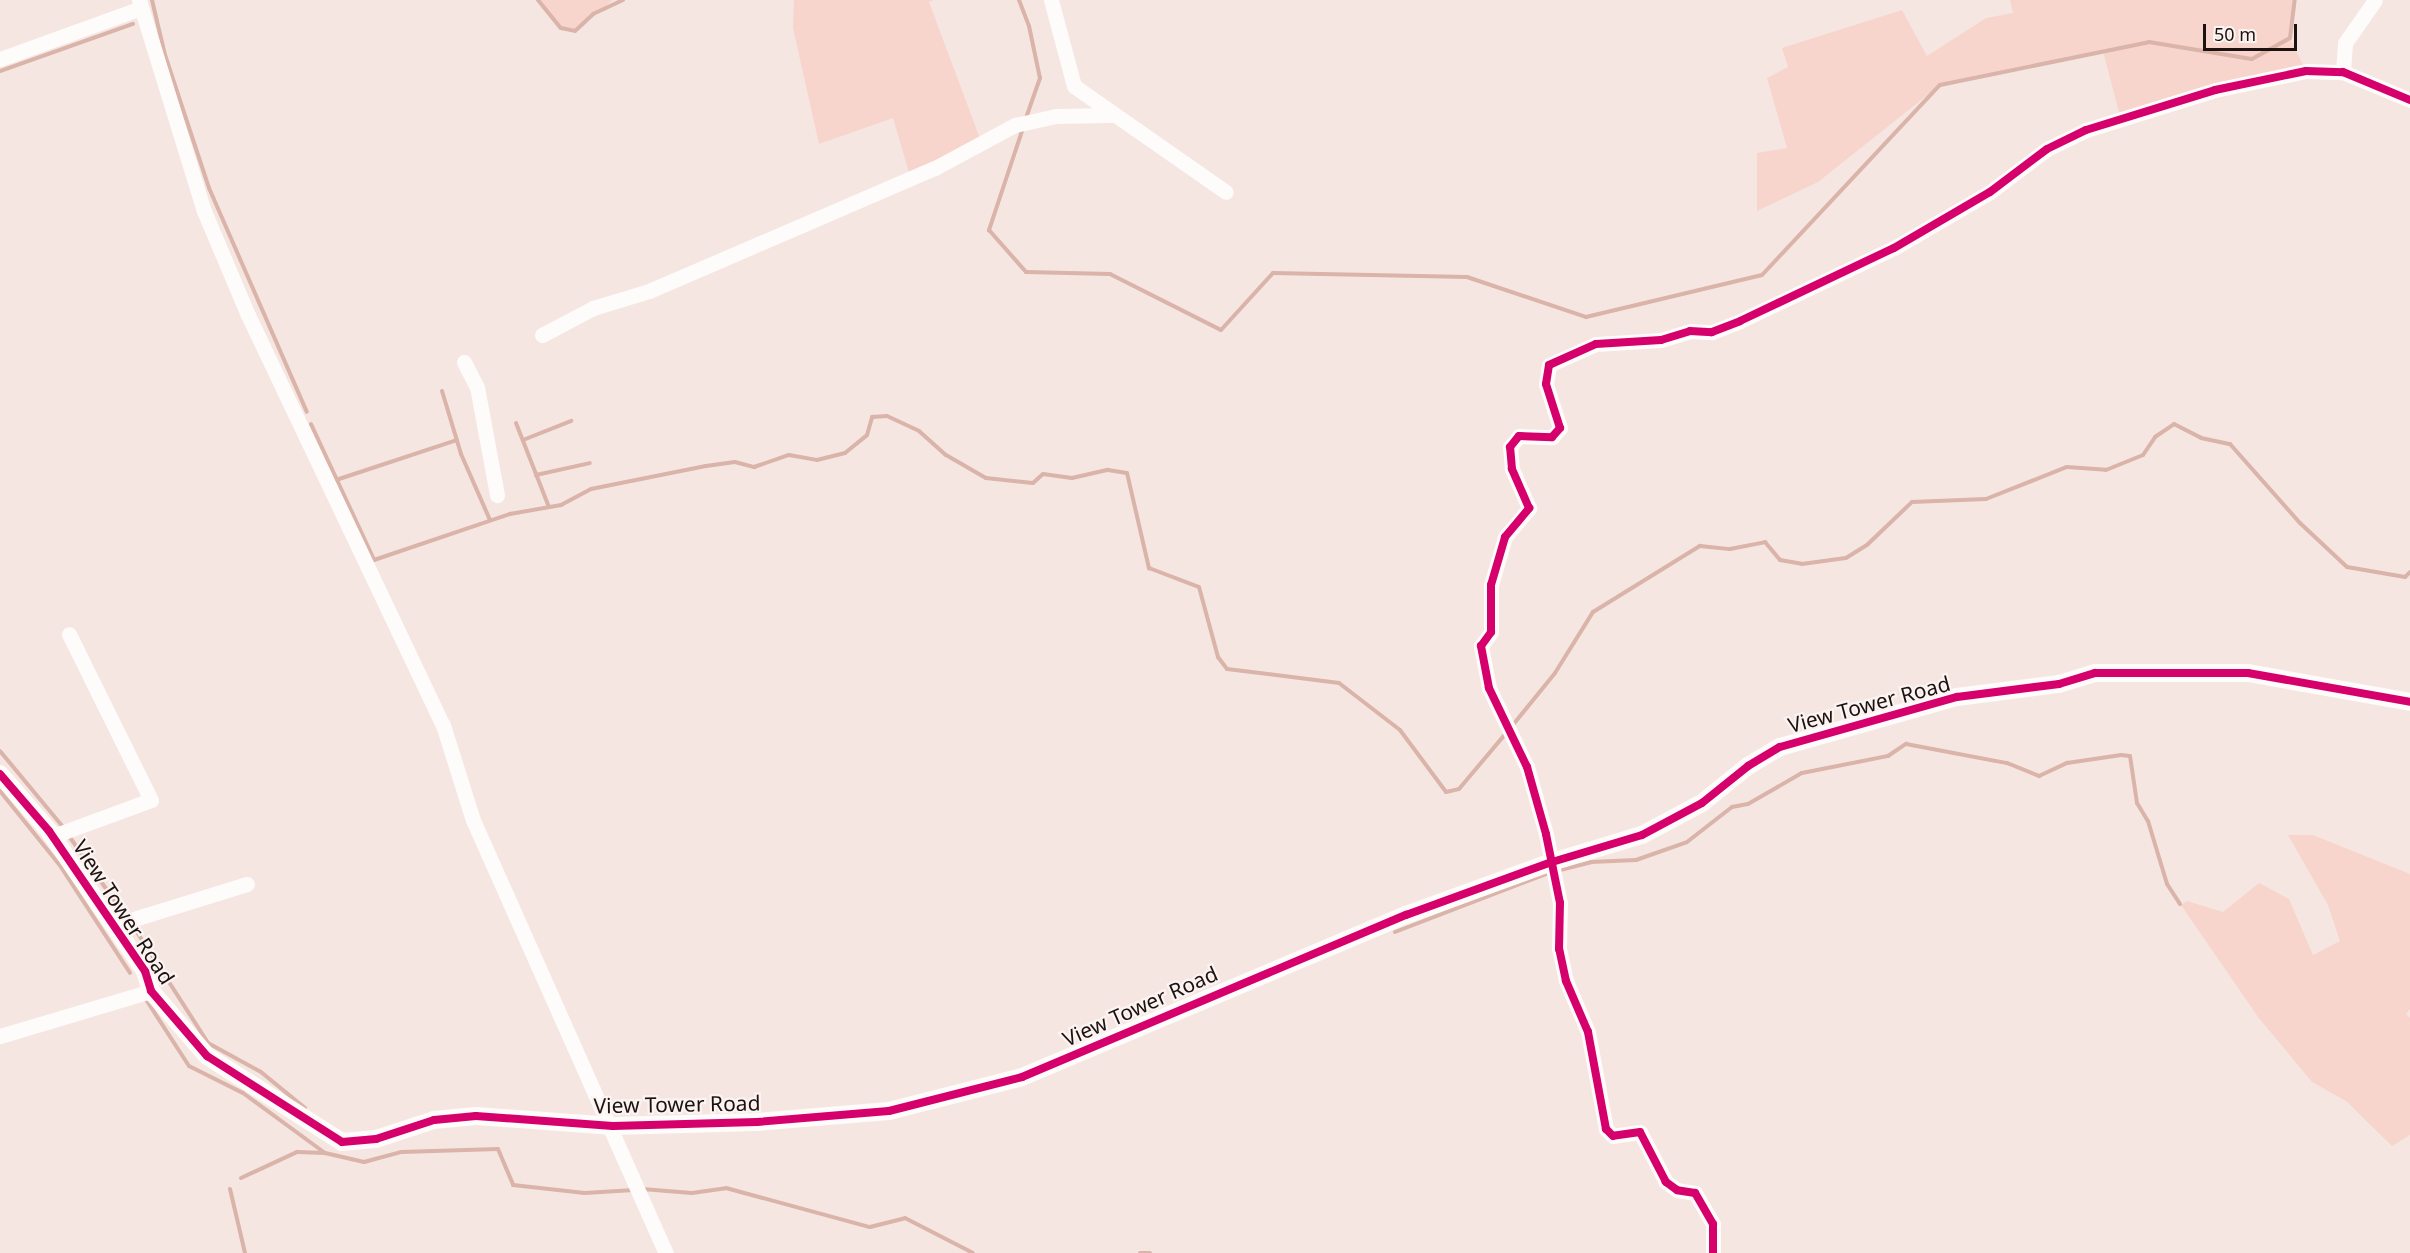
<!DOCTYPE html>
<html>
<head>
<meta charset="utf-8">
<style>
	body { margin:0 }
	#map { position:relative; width:2410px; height:1253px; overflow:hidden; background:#f5e6e2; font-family:"Noto Sans",sans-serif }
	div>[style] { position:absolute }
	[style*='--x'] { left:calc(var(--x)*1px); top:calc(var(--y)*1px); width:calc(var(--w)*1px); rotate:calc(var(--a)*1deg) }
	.green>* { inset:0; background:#f7d5cc }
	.stream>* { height:4px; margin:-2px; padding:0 2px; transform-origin:2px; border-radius:2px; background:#dab3a9 }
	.minor>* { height:15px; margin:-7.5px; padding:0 7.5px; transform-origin:7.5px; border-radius:7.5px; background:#fefbfb }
	.tertiary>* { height:18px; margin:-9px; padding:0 9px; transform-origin:9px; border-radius:9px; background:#fefbfb }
	.cycleway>* { height:8px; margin:-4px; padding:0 4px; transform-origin:4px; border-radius:4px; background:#d6006c }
	span { translate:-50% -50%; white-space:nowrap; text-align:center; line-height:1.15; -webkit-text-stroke:4.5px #fbf4f2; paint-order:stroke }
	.street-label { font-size:21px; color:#1d120f }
	.scale { position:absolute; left:2203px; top:24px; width:94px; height:27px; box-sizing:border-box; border:3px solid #1d120f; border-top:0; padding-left:8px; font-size:18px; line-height:21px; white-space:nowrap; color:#1d120f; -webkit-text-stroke:4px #fbf4f2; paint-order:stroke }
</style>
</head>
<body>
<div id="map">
	<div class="green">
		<div style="clip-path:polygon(538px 0,613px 0,575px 31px,561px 28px)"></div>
		<div style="clip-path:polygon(794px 0,933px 0,929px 2px,982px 144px,910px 176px,893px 118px,819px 144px,793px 28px)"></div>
		<div style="clip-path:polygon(2010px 0,2295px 0,2290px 38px,2306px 71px,2121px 120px,2103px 51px,1940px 85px,1818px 182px,1757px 211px,1757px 153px,1787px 148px,1767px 78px,1788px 67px,1782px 48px,1902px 10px,1927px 56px,1986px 18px,2013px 13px)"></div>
		<div style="clip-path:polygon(2288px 835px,2313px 835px,2410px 874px,2410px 1009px,2406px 1014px,2410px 1018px,2410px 1135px,2392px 1146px,2346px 1101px,2312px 1082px,2258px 1017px,2181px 905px,2187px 901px,2223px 912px,2259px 883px,2289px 899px,2313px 955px,2340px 941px,2328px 905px)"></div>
	</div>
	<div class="stream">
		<div style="--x:152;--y:0;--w:57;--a:76.7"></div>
		<div style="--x:165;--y:55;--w:140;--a:71.7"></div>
		<div style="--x:209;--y:188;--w:244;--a:66.4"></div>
		<div style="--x:538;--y:0;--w:36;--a:51"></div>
		<div style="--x:561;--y:28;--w:14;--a:12"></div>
		<div style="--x:575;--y:31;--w:25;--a:-43"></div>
		<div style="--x:593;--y:14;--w:33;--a:-25"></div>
		<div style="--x:1019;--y:0;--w:28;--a:69"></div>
		<div style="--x:1029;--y:26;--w:53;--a:78.1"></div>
		<div style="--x:1040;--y:78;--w:42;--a:109.3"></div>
		<div style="--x:0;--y:71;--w:141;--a:-19.5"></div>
		<div style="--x:1023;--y:128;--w:108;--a:108.4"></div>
		<div style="--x:989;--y:230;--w:56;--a:48.6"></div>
		<div style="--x:1026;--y:272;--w:84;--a:1.4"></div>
		<div style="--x:1110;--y:274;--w:124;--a:26.8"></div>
		<div style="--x:1221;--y:330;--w:77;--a:-47.6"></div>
		<div style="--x:1273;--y:273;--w:194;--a:1.2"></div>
		<div style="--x:1467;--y:277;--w:126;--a:18.6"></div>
		<div style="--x:1586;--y:317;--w:181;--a:-13.4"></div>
		<div style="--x:1762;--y:275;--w:260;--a:-46.9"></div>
		<div style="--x:1940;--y:85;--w:213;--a:-11.6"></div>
		<div style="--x:2149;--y:42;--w:104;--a:9.4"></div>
		<div style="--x:2252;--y:59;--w:43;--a:-28.9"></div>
		<div style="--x:2290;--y:38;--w:38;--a:-83"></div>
		<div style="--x:442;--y:391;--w:66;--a:73.2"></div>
		<div style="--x:461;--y:454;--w:72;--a:66.3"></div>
		<div style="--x:516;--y:423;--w:90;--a:68.6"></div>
		<div style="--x:311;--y:424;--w:150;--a:65.1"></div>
		<div style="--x:374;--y:560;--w:144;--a:-18.7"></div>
		<div style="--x:510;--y:514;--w:52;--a:-10"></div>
		<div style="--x:561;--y:505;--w:34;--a:-28"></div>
		<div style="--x:591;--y:489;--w:117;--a:-11.3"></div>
		<div style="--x:706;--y:466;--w:29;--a:-8"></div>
		<div style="--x:735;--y:462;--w:20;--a:15"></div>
		<div style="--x:754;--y:467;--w:37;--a:-19"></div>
		<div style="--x:789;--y:455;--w:28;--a:10"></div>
		<div style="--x:817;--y:460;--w:29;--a:-14"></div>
		<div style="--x:845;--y:453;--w:28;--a:-39"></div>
		<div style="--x:867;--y:435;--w:19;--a:-74"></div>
		<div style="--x:872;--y:417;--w:15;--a:-4"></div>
		<div style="--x:887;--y:416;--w:35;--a:25"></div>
		<div style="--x:919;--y:431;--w:36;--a:42"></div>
		<div style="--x:946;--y:455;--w:46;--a:29.9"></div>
		<div style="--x:986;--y:478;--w:47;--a:6.1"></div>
		<div style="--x:1033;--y:483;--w:13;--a:-42"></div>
		<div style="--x:1043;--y:474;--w:29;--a:8"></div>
		<div style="--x:1072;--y:478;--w:37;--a:-13"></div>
		<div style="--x:1108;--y:470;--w:19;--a:9"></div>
		<div style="--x:1127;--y:473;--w:98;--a:77"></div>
		<div style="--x:1149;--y:568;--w:53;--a:20.8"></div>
		<div style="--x:1199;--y:587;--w:73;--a:74.8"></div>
		<div style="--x:1218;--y:657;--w:15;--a:53"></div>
		<div style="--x:1227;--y:669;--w:113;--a:7.1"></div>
		<div style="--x:1339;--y:683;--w:77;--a:37.6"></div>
		<div style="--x:1400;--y:730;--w:77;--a:53.4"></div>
		<div style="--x:1446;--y:792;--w:13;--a:-13"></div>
		<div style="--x:1459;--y:789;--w:75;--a:-49.9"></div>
		<div style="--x:523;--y:440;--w:52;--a:-21.6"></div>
		<div style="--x:536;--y:475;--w:55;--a:-12.5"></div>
		<div style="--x:336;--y:480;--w:127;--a:-18.3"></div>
		<div style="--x:1512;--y:726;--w:68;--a:-50.9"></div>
		<div style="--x:1555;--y:673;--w:72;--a:-58.1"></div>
		<div style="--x:1593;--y:612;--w:126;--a:-31.7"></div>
		<div style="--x:1700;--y:546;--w:30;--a:6"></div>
		<div style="--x:1730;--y:549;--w:36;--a:-11"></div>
		<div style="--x:1765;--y:542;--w:23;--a:50"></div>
		<div style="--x:1780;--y:560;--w:22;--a:10"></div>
		<div style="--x:1802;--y:564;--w:44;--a:-7.8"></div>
		<div style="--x:1846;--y:558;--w:26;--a:-32"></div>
		<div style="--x:1868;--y:544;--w:61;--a:-43.7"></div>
		<div style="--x:1912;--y:502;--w:74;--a:-2.3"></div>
		<div style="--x:1986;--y:499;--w:87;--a:-21.6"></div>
		<div style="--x:2067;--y:467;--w:39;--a:4"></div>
		<div style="--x:2106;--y:470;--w:40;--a:-22"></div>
		<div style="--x:2143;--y:455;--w:22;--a:-56"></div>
		<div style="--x:2155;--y:437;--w:23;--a:-34"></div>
		<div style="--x:2174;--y:424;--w:30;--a:27"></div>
		<div style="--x:2201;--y:438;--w:30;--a:12"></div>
		<div style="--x:2230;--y:444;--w:106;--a:48.5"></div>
		<div style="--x:2300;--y:523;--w:64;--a:43.1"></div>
		<div style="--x:2347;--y:567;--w:59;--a:9.8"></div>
		<div style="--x:2405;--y:577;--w:7;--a:-45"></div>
		<div style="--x:0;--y:751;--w:99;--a:50.3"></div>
		<div style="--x:0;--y:791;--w:94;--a:51.1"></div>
		<div style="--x:59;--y:864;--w:130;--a:56.9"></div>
		<div style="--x:69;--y:836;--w:103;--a:54.9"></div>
		<div style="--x:1556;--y:871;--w:36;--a:-14"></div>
		<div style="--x:1591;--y:862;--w:45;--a:-2.5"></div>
		<div style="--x:1636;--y:860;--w:54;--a:-19.4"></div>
		<div style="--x:1687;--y:842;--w:57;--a:-37.9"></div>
		<div style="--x:1732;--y:807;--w:16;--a:-11"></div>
		<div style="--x:1748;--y:804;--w:62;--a:-29.9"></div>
		<div style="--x:1802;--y:773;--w:88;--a:-11.2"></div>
		<div style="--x:1888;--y:756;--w:22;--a:-34"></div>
		<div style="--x:1906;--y:744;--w:103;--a:10.7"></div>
		<div style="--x:2007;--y:763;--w:35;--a:22"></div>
		<div style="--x:2039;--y:776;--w:31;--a:-25"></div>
		<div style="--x:2067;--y:763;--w:55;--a:-8.4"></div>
		<div style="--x:2121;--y:755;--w:9;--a:6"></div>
		<div style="--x:2130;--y:756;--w:48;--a:81.5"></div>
		<div style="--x:2137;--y:803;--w:21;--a:59"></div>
		<div style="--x:2148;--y:821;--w:66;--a:73.2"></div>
		<div style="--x:2167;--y:884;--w:24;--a:57"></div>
		<div style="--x:133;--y:926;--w:139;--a:57.3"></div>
		<div style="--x:208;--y:1043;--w:60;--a:28.7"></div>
		<div style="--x:261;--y:1072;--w:57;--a:39.3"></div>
		<div style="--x:1395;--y:932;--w:165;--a:-21"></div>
		<div style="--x:145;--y:998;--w:81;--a:57.1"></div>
		<div style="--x:189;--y:1066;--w:60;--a:26.6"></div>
		<div style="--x:243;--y:1093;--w:102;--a:36.2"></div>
		<div style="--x:325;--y:1153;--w:40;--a:13"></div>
		<div style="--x:364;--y:1162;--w:38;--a:-15"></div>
		<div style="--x:401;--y:1152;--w:97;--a:-1.8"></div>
		<div style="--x:498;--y:1149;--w:39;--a:67"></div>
		<div style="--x:513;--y:1185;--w:72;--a:6.3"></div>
		<div style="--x:585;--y:1193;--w:49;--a:-3.5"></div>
		<div style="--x:241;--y:1178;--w:62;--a:-24.9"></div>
		<div style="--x:297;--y:1152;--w:27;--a:2"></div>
		<div style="--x:230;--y:1189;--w:66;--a:76.8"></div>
		<div style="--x:642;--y:1189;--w:50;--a:4.6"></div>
		<div style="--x:692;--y:1193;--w:34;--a:-8"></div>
		<div style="--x:726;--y:1188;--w:149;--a:15.2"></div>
		<div style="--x:870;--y:1227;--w:36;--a:-14"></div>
		<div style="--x:905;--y:1218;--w:76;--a:27.2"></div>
		<div style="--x:1140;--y:1253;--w:10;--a:0"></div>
	</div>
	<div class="minor">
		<div style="--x:139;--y:0;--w:221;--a:72.9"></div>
		<div style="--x:204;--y:211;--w:113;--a:67.1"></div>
		<div style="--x:248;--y:315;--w:454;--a:64.6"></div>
		<div style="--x:443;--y:725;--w:100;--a:72.5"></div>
		<div style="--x:473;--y:820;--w:474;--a:66"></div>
		<div style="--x:1051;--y:0;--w:89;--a:75"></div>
		<div style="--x:1074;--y:86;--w:185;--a:34.9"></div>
		<div style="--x:0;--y:59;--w:150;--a:-19.9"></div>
		<div style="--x:2343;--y:72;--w:29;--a:-86"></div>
		<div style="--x:2345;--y:43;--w:52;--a:-55.1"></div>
		<div style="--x:542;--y:335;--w:58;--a:-27.9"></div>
		<div style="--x:593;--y:308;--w:59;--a:-16.9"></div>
		<div style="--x:649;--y:291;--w:311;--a:-23.3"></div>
		<div style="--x:935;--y:168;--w:91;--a:-28.3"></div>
		<div style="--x:1015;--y:125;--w:42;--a:-12.4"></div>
		<div style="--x:1056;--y:116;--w:54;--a:-1.1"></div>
		<div style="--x:464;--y:362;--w:28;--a:63"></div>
		<div style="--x:477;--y:387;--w:110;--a:79.5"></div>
		<div style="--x:53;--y:836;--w:104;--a:-20.2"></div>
		<div style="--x:151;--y:800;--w:185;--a:-116.3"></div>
		<div style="--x:119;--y:934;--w:24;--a:-42"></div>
		<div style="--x:137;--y:918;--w:115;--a:-17.2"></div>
		<div style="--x:0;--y:1036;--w:158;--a:-16.6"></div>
		<div style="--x:1713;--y:1253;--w:29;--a:-90"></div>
		<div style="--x:1713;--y:1224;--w:36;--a:-120"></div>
		<div style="--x:1695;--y:1193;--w:18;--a:-171"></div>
		<div style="--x:1677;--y:1190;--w:14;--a:-144"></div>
		<div style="--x:1666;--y:1182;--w:56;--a:-117.5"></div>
		<div style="--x:1640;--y:1132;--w:27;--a:172"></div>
		<div style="--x:1613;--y:1136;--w:10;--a:-135"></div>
		<div style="--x:1606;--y:1129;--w:99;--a:-100.5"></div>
		<div style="--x:1588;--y:1032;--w:56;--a:-113.3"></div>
		<div style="--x:1566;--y:981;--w:33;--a:-102"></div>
		<div style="--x:1559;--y:949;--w:46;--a:-88.8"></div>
		<div style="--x:1560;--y:903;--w:70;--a:-101.5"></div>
		<div style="--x:1546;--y:834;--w:70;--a:-105.8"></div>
		<div style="--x:1527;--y:767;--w:88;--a:-115.7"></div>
		<div style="--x:1489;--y:688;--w:43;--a:-100.8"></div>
		<div style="--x:1481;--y:646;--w:17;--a:-54"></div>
		<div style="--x:1491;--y:632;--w:47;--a:-90"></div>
		<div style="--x:1491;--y:585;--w:50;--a:-73.7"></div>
		<div style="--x:1505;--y:537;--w:38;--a:-50"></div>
		<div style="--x:1529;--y:508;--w:43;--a:-113.6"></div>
		<div style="--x:1512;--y:469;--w:22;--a:-95"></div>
		<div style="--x:1510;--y:447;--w:14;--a:-51"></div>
		<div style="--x:1519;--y:436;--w:33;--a:2"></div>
		<div style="--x:1552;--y:437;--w:12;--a:-48"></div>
		<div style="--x:1560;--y:428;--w:46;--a:-107.7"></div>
		<div style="--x:1546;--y:384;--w:19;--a:-81"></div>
		<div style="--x:1549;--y:365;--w:51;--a:-24.1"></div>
		<div style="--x:1596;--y:344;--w:65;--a:-3.5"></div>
		<div style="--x:1661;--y:340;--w:30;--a:-17"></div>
		<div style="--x:1690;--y:331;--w:22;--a:3"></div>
		<div style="--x:1712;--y:332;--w:30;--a:-21"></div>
		<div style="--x:1740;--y:321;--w:170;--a:-25.4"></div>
		<div style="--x:1894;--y:248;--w:111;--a:-30.3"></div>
		<div style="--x:1990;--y:192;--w:71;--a:-37"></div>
		<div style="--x:2047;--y:149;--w:43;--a:-26"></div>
		<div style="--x:2086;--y:130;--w:135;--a:-17.2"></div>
		<div style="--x:2215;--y:90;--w:93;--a:-11.8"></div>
		<div style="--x:2306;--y:71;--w:37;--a:2"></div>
		<div style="--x:2343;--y:72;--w:73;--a:22.7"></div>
	</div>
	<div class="tertiary">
		<div style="--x:0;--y:774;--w:75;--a:49.3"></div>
		<div style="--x:49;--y:831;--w:170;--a:55.6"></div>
		<div style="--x:145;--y:971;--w:21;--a:73"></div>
		<div style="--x:151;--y:991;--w:86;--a:49.3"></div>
		<div style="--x:207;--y:1056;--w:160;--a:32.5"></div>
		<div style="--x:342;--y:1142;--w:34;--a:-5"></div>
		<div style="--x:376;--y:1139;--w:61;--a:-18.1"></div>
		<div style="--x:434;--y:1120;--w:42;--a:-5.4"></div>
		<div style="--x:476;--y:1116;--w:137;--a:4.2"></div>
		<div style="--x:613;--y:1126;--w:144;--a:-1.6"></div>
		<div style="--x:757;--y:1122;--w:132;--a:-4.8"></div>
		<div style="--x:889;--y:1111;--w:137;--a:-14.3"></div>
		<div style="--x:1022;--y:1077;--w:417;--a:-22.9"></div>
		<div style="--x:1406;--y:915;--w:155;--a:-20"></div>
		<div style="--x:1552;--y:862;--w:94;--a:-16.7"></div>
		<div style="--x:1642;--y:835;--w:68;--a:-28.1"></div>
		<div style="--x:1702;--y:803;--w:59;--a:-38.8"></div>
		<div style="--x:1748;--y:766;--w:37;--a:-31"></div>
		<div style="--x:1780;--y:747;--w:184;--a:-15.8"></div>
		<div style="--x:1957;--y:697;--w:103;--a:-7.3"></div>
		<div style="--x:2059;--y:684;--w:38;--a:-17"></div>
		<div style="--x:2095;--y:673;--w:153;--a:0"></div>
		<div style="--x:2248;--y:673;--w:165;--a:10.1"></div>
	</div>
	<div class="cycleway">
		<div style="--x:0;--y:774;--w:75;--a:49.3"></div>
		<div style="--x:49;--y:831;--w:170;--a:55.6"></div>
		<div style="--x:145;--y:971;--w:21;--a:73"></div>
		<div style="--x:151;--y:991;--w:86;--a:49.3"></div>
		<div style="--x:207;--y:1056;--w:160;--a:32.5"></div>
		<div style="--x:342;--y:1142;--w:34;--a:-5"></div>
		<div style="--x:376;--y:1139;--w:61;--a:-18.1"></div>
		<div style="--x:434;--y:1120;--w:42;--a:-5.4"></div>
		<div style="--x:476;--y:1116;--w:137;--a:4.2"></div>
		<div style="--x:613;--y:1126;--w:144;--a:-1.6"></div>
		<div style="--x:757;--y:1122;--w:132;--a:-4.8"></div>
		<div style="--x:889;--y:1111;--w:137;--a:-14.3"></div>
		<div style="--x:1022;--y:1077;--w:417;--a:-22.9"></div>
		<div style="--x:1406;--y:915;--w:155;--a:-20"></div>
		<div style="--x:1552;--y:862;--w:94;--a:-16.7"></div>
		<div style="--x:1642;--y:835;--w:68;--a:-28.1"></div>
		<div style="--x:1702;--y:803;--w:59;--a:-38.8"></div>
		<div style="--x:1748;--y:766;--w:37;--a:-31"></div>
		<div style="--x:1780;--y:747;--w:184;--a:-15.8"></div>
		<div style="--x:1957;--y:697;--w:103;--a:-7.3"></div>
		<div style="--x:2059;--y:684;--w:38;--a:-17"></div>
		<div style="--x:2095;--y:673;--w:153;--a:0"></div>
		<div style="--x:2248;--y:673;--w:165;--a:10.1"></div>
		<div style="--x:1713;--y:1253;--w:29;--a:-90"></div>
		<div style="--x:1713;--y:1224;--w:36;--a:-120"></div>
		<div style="--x:1695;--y:1193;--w:18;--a:-171"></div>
		<div style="--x:1677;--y:1190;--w:14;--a:-144"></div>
		<div style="--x:1666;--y:1182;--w:56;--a:-117.5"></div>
		<div style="--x:1640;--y:1132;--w:27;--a:172"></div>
		<div style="--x:1613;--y:1136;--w:10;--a:-135"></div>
		<div style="--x:1606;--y:1129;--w:99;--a:-100.5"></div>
		<div style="--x:1588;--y:1032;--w:56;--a:-113.3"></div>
		<div style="--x:1566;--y:981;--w:33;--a:-102"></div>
		<div style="--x:1559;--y:949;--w:46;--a:-88.8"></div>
		<div style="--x:1560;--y:903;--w:70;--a:-101.5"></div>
		<div style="--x:1546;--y:834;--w:70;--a:-105.8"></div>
		<div style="--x:1527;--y:767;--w:88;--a:-115.7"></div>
		<div style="--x:1489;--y:688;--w:43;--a:-100.8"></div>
		<div style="--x:1481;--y:646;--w:17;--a:-54"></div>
		<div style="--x:1491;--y:632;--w:47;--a:-90"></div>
		<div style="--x:1491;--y:585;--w:50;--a:-73.7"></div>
		<div style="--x:1505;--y:537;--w:38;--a:-50"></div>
		<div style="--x:1529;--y:508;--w:43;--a:-113.6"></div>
		<div style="--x:1512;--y:469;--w:22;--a:-95"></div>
		<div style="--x:1510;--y:447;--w:14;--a:-51"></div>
		<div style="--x:1519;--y:436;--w:33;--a:2"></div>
		<div style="--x:1552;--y:437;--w:12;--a:-48"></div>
		<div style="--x:1560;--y:428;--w:46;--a:-107.7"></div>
		<div style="--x:1546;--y:384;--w:19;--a:-81"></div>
		<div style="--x:1549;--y:365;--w:51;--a:-24.1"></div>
		<div style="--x:1596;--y:344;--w:65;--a:-3.5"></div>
		<div style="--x:1661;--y:340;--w:30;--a:-17"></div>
		<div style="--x:1690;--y:331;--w:22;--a:3"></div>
		<div style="--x:1712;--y:332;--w:30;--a:-21"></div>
		<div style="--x:1740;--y:321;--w:170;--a:-25.4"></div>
		<div style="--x:1894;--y:248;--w:111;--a:-30.3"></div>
		<div style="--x:1990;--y:192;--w:71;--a:-37"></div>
		<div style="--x:2047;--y:149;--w:43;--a:-26"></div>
		<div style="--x:2086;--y:130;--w:135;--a:-17.2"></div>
		<div style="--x:2215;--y:90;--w:93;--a:-11.8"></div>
		<div style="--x:2306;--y:71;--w:37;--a:2"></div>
		<div style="--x:2343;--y:72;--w:73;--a:22.7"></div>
	</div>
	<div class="street-label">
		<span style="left:1869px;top:704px;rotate:-15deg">View Tower Road</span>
		<span style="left:124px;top:912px;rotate:57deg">View Tower Road</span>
		<span style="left:1140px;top:1006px;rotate:-24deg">View Tower Road</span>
		<span style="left:677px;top:1104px;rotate:-1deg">View Tower Road</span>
	</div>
	<div class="scale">50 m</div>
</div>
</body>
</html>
